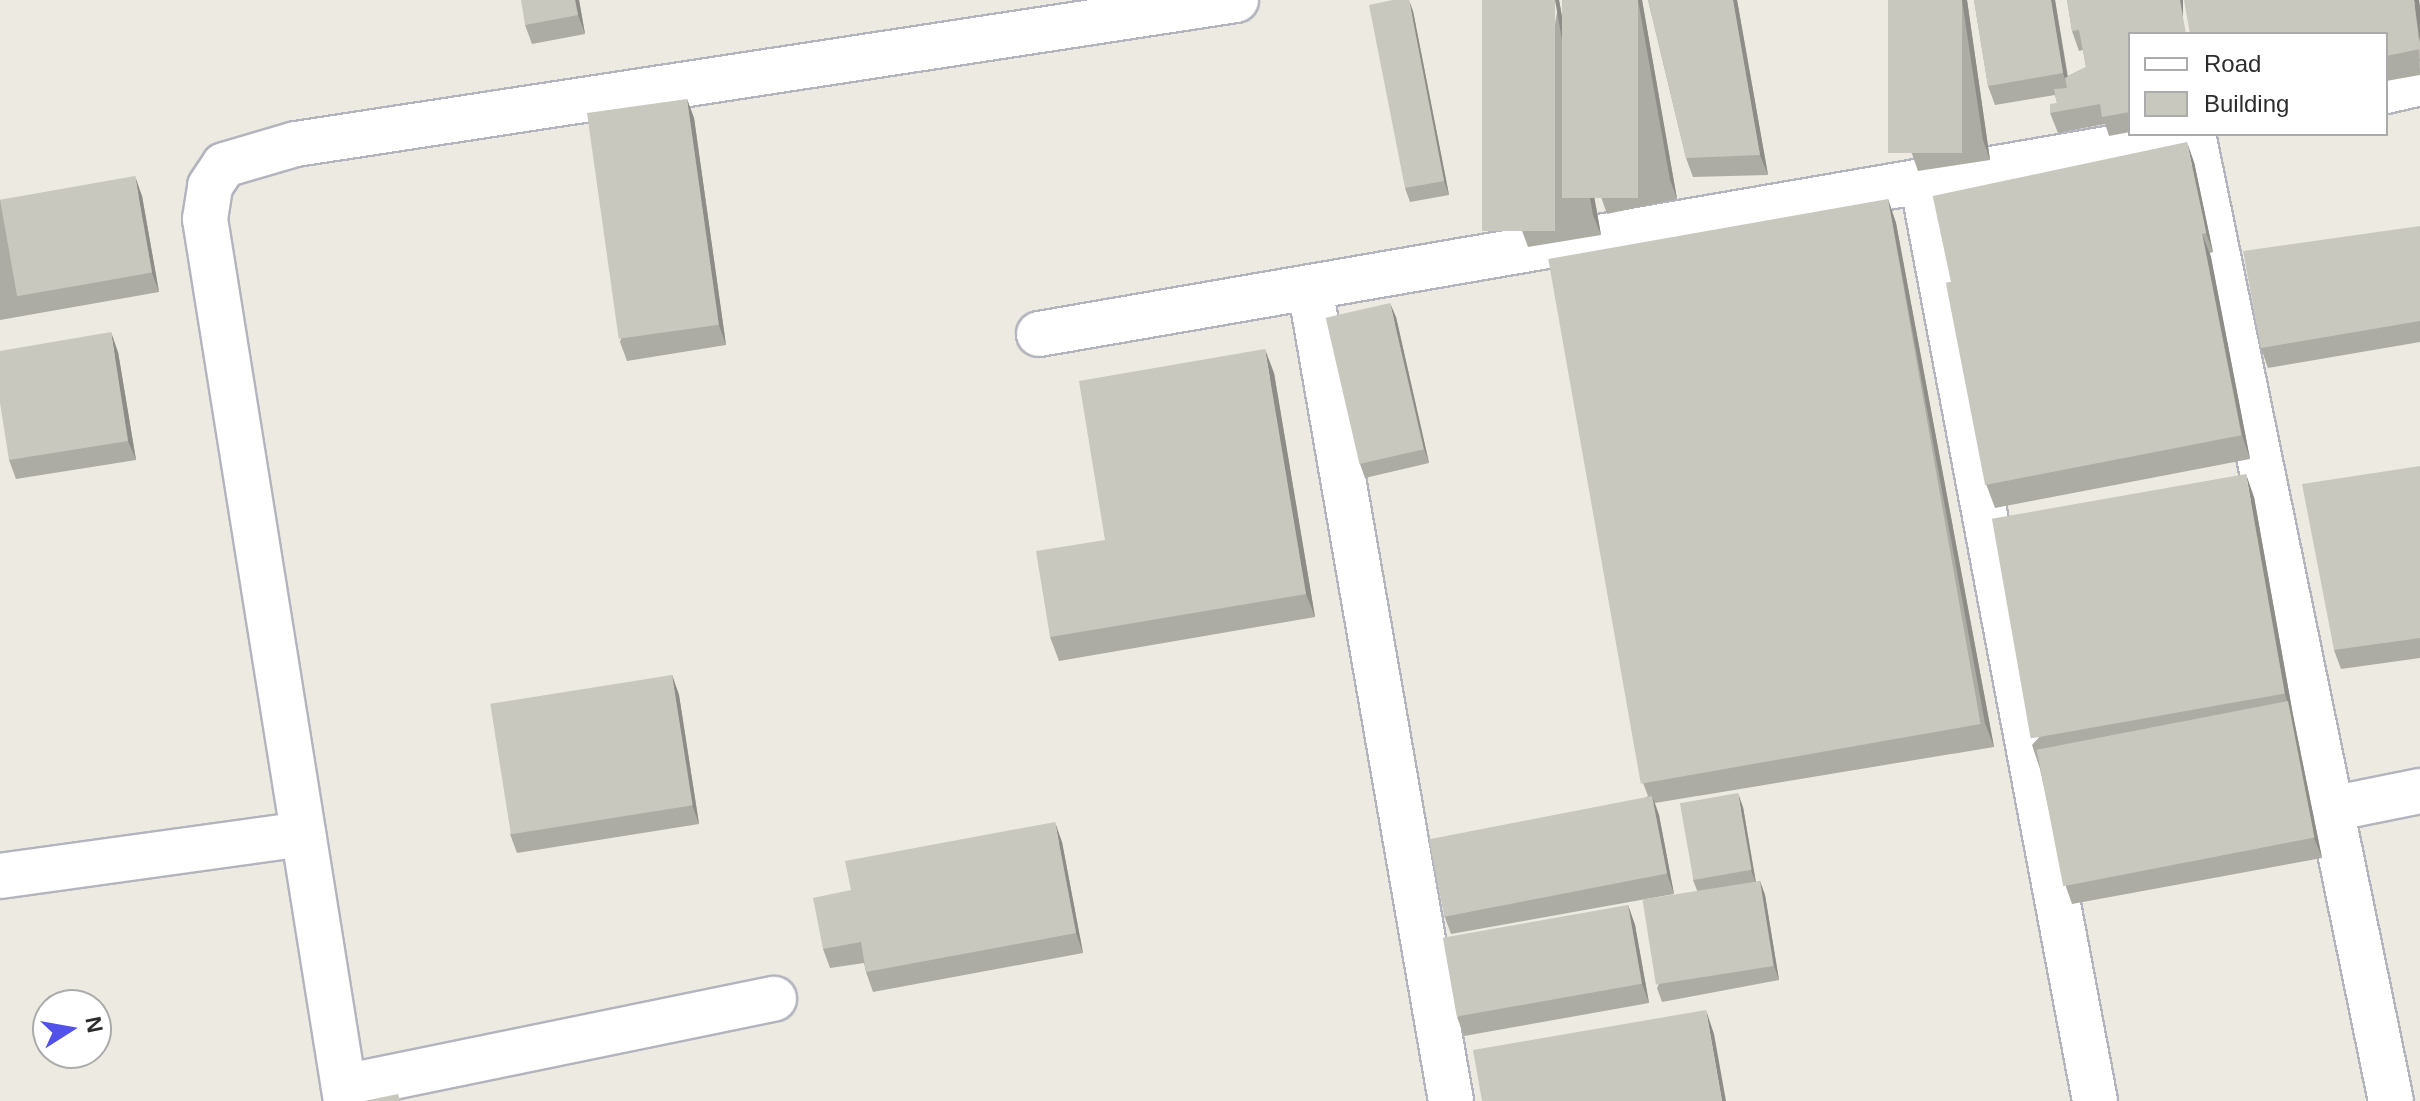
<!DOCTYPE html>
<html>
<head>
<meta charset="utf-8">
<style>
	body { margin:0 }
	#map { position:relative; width:2420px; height:1101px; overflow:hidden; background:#edeae1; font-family:Arial,sans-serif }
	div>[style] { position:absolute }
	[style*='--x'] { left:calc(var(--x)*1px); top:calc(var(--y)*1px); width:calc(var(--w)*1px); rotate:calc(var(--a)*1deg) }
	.roads { filter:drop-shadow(2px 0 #b4b4bf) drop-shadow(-2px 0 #b4b4bf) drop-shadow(0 2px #b4b4bf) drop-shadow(0 -2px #b4b4bf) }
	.minor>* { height:44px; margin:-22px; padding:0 22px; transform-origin:22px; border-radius:22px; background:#fff }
	.wall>* { inset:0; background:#adaca4 }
	.shaded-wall>* { inset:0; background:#8d8c86; transform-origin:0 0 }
	.building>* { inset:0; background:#c9c8bf; transform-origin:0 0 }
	span { translate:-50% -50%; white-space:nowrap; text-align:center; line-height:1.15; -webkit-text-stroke:6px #fff; paint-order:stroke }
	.legend { position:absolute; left:2128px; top:32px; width:260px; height:104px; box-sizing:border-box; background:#fff; border:2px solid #ababab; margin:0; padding:10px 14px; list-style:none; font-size:24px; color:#2d2d2d }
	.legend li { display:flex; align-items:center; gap:16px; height:40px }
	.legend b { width:40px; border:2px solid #ababab }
	.north { position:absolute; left:32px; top:989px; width:80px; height:80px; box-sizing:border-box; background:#fff; border:2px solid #ababab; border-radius:50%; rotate:79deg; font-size:22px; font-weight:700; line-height:32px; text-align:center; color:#2d2d2d }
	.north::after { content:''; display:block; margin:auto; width:28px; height:36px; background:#5251ea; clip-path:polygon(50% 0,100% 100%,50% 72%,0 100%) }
</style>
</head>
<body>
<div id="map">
	<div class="roads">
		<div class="minor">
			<div style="--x:2386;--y:91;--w:35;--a:-13"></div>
			<div style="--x:2193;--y:134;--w:987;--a:78.43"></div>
			<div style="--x:1922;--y:181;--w:936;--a:79.35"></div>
			<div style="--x:1310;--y:288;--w:825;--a:80.16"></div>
			<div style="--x:1039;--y:334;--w:1171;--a:-9.83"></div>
			<div style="--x:2331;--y:809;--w:91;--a:-11.4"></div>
			<div style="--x:0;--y:876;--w:306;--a:-7.9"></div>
			<div style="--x:344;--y:1087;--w:439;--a:-11.6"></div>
			<div style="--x:346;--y:1101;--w:893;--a:-99.08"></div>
			<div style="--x:205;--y:219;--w:33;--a:-81"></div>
			<div style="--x:210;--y:186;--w:25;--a:-56"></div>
			<div style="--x:224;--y:165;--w:75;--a:-16.3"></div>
			<div style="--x:296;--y:144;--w:951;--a:-8.71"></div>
		</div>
	</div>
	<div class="wall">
		<div style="clip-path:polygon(579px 0,585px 34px,532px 44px,525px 25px)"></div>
		<div style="clip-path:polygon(1559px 0,1601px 235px,1528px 247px,1521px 228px)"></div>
		<div style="clip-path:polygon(1562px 0,1642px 0,1677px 199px,1607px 214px,1600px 194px)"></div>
		<div style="clip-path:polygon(1648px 0,1737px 0,1768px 175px,1693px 177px,1686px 158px)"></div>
		<div style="clip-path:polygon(1888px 0,1967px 0,1990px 160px,1918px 171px,1911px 151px)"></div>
		<div style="clip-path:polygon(1974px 0,2055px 0,2068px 76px,2086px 67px,2083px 50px,2079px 51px,2072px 31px,2067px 0,2130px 34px,2130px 132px,2109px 136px,2105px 124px,2058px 133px,2050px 113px,2057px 103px,2055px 95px,1995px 105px,1988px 86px)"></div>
		<div style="clip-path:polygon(2419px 0,2420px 75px,2386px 81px,2386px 34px)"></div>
		<div style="clip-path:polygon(1413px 11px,1449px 195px,1410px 202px,1405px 188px)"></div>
		<div style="clip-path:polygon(687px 99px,694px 118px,726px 345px,627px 361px,620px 342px)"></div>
		<div style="clip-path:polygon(2194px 162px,2213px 252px,2210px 253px,2250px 459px,1995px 508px,1986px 484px)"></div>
		<div style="clip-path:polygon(142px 196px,159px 292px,0 320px,0 200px)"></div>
		<div style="clip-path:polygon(1888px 199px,1896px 223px,1994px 747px,1655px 803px,1659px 815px,1674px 894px,1451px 934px,1444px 915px,1648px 796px,1642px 780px)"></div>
		<div style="clip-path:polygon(2420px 226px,2420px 342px,2268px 368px,2261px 348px)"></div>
		<div style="clip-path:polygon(1396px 317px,1429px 463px,1365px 478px,1360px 464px)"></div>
		<div style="clip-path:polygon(118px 352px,136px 460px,16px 479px,9px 460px)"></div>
		<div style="clip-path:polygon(1274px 373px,1315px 617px,1059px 661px,1050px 637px,1105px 540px)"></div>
		<div style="clip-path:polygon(2420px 466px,2420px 658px,2341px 669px,2334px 650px)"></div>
		<div style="clip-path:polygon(2254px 497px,2293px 715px,2322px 858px,2072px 904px,2065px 884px,2040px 769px,2032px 745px)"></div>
		<div style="clip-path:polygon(672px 675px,679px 695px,699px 824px,517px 853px,510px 834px)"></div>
		<div style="clip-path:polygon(1743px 807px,1756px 882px,1760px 881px,1765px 895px,1779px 980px,1662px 1002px,1657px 988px,1698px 893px,1693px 880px)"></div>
		<div style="clip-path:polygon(1062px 842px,1083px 953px,873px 992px,866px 972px,864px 963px,830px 968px,823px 949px,851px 890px)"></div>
		<div style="clip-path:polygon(1628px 905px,1635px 925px,1649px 1003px,1464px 1036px,1457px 1017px)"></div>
	</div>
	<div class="shaded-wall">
		<div style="clip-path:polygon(575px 0,579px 0,585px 34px,578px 15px)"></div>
		<div style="clip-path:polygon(1409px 0,1413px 11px,1449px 195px,1444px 181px)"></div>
		<div style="clip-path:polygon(1555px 0,1559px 0,1601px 235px,1593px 215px)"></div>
		<div style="clip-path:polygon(1638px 0,1642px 0,1677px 199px,1670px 180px)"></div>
		<div style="clip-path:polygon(1733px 0,1737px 0,1768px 175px,1760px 155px)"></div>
		<div style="clip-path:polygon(1962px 0,1967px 0,1990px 160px,1983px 140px)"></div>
		<div style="clip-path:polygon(2051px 0,2055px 0,2070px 93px,2063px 73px)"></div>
		<div style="left:2180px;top:0;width:3px;height:35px"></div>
		<div style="clip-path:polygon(2414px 0,2419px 0,2420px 6px,2420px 43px)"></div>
		<div style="clip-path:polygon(687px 99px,694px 118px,726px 345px,719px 325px)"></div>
		<div style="clip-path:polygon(2187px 142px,2194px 162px,2213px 252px,2206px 233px)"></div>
		<div style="clip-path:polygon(135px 176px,142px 196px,159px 292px,152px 273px)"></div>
		<div style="clip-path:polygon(1888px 199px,1896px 223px,1994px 747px,1985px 723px)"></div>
		<div style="clip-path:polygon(2202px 233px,2211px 257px,2250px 459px,2242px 435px)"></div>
		<div style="clip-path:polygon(1390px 303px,1396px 317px,1429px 463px,1424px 449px)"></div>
		<div style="clip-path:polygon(111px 332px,118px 352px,136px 460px,128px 441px)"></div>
		<div style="clip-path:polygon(1265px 349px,1274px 373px,1315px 617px,1306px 594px)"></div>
		<div style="clip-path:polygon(2246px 474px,2254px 497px,2293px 715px,2322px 858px,2314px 838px,2288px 704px,2285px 694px)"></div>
		<div style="clip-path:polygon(672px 675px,679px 695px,699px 824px,692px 805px)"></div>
		<div style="clip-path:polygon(1738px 793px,1743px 807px,1756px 884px,1751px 870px)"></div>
		<div style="clip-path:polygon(1652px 796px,1659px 815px,1674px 894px,1667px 874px)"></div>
		<div style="clip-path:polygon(1055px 822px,1062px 842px,1083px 953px,1076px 933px)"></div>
		<div style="clip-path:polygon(1760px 881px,1765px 895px,1779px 980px,1774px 966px)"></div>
		<div style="clip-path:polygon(1628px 905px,1635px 925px,1649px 1003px,1642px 984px)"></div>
		<div style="clip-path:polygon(1706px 1010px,1714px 1034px,1726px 1101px,1722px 1101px)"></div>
	</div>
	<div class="building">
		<div style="clip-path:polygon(521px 0,575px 0,578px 15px,525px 25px)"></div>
		<div style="clip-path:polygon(1393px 0,1409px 0,1444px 181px,1405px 188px,1369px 5px)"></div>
		<div style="left:1482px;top:0;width:73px;height:231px"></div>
		<div style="left:1562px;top:0;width:76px;height:198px"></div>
		<div style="clip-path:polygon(1648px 0,1733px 0,1760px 155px,1686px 158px)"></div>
		<div style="left:1888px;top:0;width:74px;height:153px"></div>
		<div style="clip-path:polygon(1974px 0,2051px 0,2063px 73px,1988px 86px)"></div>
		<div style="clip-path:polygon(2067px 0,2180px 0,2186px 34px,2130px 34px,2130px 112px,2102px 117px,2100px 104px,2050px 113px,2050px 104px,2057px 103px,2054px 89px,2067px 88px,2065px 78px,2086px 67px,2079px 30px,2072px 31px)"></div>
		<div style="clip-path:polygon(2184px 0,2414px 0,2420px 49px,2386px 56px,2386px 34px,2190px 34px)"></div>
		<div style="left:687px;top:99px;width:228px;height:101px;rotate:82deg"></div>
		<div style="left:2187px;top:142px;width:93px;height:260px;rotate:78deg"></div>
		<div style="left:135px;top:176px;width:98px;height:137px;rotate:80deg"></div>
		<div style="left:1888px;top:199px;width:533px;height:345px;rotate:80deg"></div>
		<div style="clip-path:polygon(2420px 226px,2420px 321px,2261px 348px,2243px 251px)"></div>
		<div style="left:2202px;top:233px;width:206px;height:261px;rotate:79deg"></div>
		<div style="left:1390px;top:303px;width:150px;height:66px;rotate:77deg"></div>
		<div style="clip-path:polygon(111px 332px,128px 441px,9px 460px,0 403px,0 351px)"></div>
		<div style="clip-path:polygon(1265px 349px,1306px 594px,1050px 637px,1036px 551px,1105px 540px,1079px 381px)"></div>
		<div style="clip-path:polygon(2420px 466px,2420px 638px,2334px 650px,2302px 484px)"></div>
		<div style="left:2246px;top:474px;width:223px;height:258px;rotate:80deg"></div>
		<div style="left:672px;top:675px;width:132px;height:184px;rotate:81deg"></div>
		<div style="left:2288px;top:701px;width:139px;height:256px;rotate:79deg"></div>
		<div style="left:1738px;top:793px;width:78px;height:59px;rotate:80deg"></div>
		<div style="left:1652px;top:796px;width:79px;height:227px;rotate:79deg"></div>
		<div style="clip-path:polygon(1055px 822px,1076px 933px,866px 972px,861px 942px,823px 949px,813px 898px,851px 890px,845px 861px)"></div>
		<div style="left:1760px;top:881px;width:86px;height:119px;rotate:81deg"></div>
		<div style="left:1628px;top:905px;width:80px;height:188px;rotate:80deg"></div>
		<div style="clip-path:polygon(1706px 1010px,1722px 1101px,1482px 1101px,1473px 1050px)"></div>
		<div style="clip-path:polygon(398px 1094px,400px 1101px,364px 1101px)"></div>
	</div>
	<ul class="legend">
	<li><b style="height:10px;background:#fff"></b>Road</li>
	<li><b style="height:22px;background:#c9c8bf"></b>Building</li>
	</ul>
	<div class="north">N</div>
</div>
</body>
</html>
